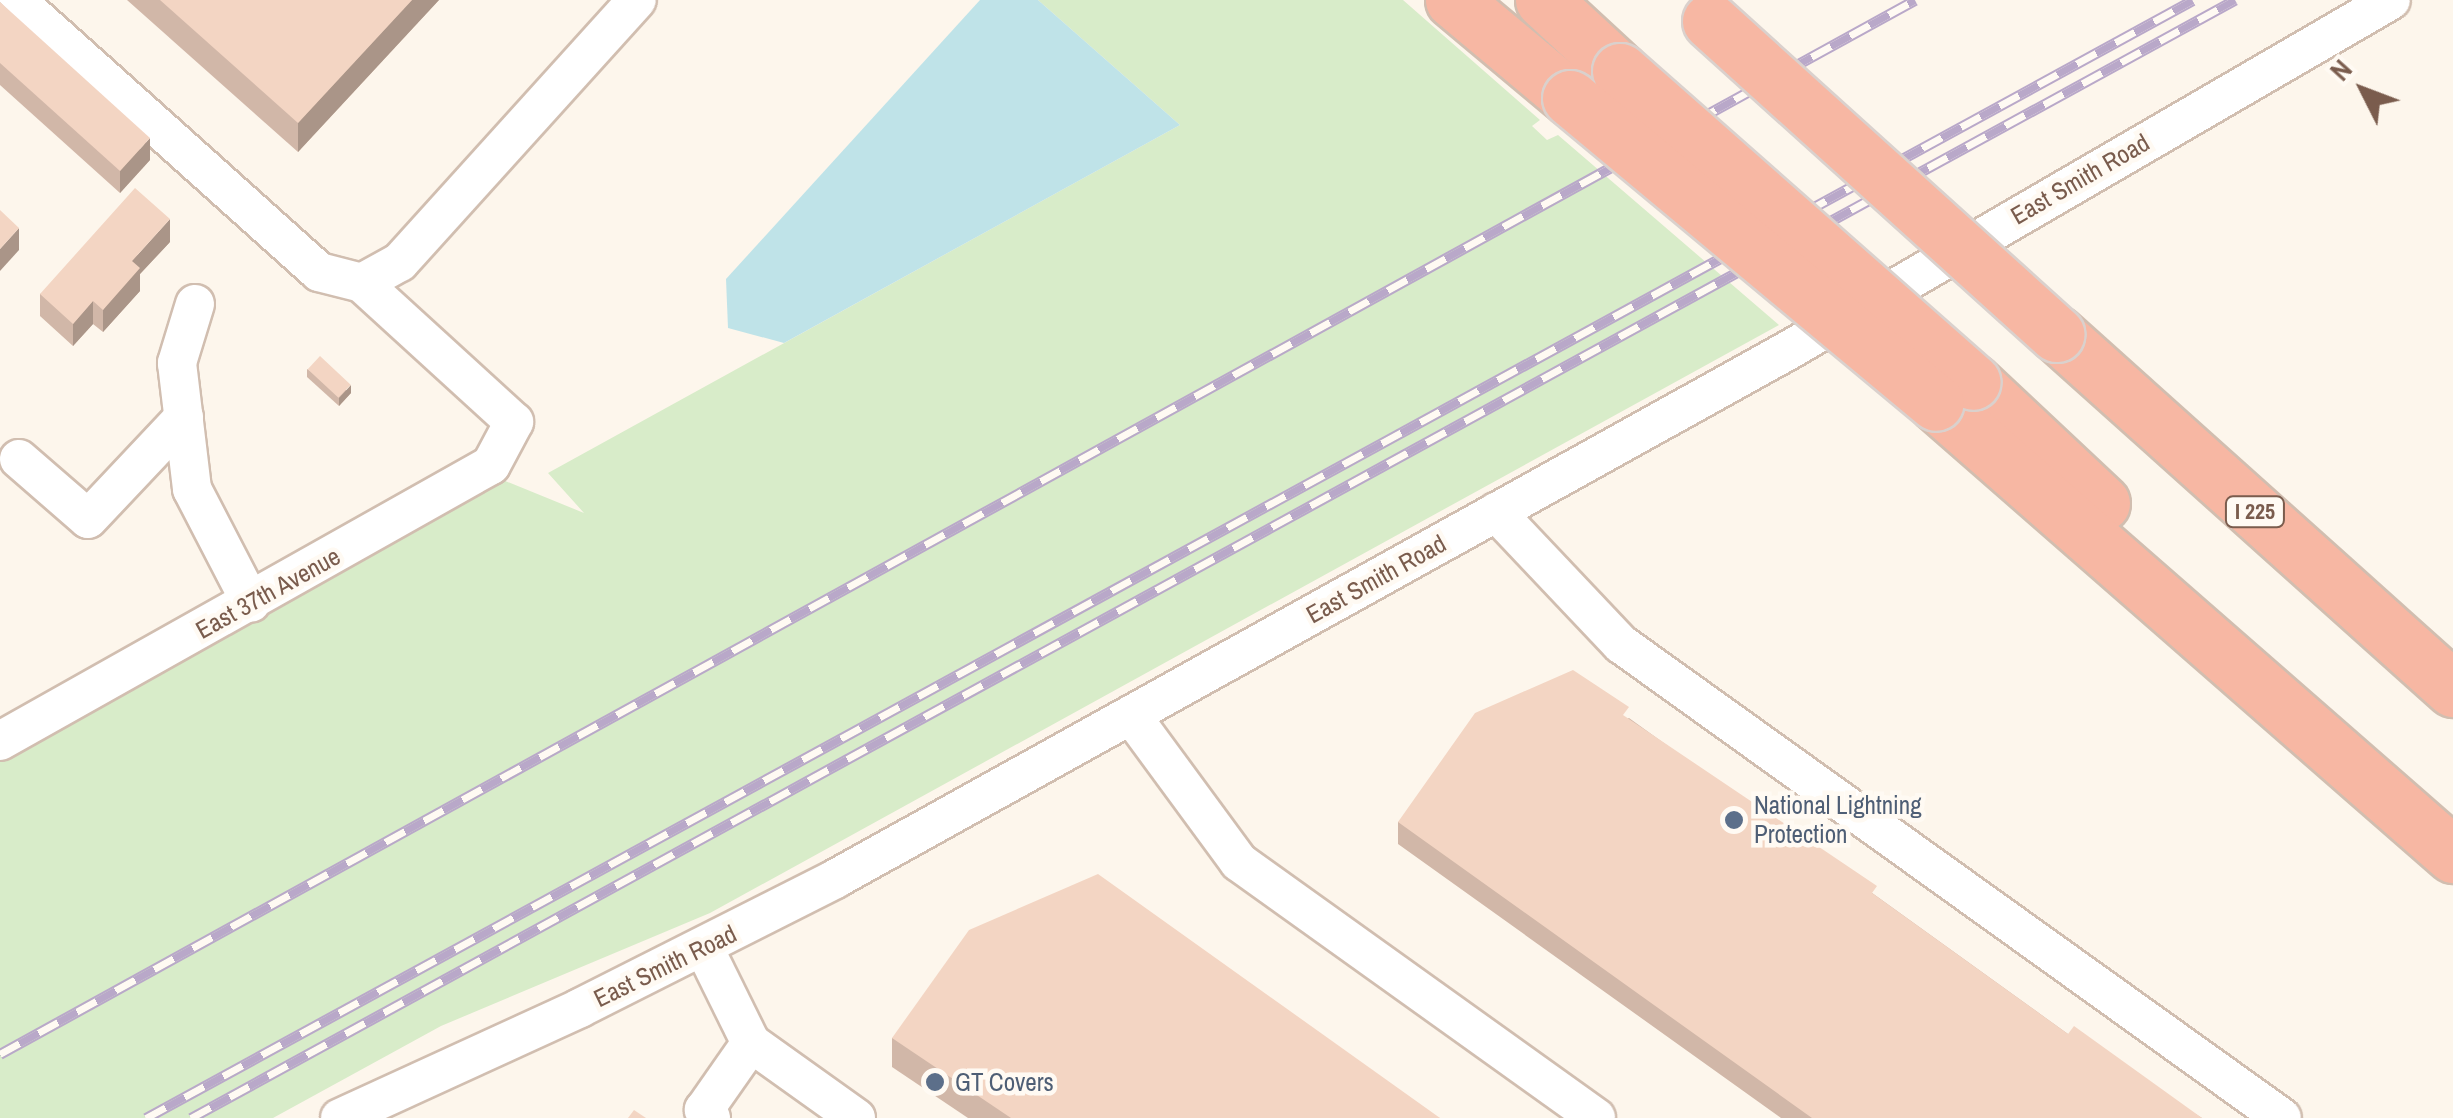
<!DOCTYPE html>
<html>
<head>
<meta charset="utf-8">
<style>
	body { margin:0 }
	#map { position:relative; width:2453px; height:1118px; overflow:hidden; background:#fdf6ec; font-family:"Archivo Narrow",sans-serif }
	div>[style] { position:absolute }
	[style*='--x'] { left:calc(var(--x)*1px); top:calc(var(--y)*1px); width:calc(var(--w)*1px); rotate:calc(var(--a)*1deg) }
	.green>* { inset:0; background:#d8ecc9 }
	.water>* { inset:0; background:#bfe3e8 }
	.roads { filter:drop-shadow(2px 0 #d1beb0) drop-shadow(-2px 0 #d1beb0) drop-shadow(0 2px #d1beb0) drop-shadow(0 -2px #d1beb0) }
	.minor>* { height:38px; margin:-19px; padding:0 19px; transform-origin:19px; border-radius:19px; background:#fff }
	.highway>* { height:55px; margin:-27.5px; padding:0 27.5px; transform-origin:27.5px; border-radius:27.5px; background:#f7b7a3 }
	.rail>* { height:11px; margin-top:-5.5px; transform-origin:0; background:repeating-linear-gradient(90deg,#fffaf3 0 22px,#b9a8c9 0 44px); box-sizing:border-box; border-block:2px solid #b9a8c9 }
	.bridges { filter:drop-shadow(2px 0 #dad1cd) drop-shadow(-2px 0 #dad1cd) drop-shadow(0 2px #dad1cd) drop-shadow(0 -2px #dad1cd) }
	.highway-bridge>* { height:55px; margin:-27.5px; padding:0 27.5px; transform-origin:27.5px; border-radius:27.5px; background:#f7b7a3 }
	.wall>* { inset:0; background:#d1b7a8 }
	.shaded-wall>* { inset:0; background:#aa9588 }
	.building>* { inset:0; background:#f3d5c3; transform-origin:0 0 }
	.dots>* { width:28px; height:28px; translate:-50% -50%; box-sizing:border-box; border:5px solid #fffaf3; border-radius:50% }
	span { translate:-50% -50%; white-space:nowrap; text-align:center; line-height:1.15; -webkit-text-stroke:9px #fffaf3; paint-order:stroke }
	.shield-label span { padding:2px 8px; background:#fffaf3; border:2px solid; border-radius:8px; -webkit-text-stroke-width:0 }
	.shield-label { font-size:22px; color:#7a5c4d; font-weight:700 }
	.street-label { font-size:25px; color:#7a5c4d }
	.service-label { font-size:25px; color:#4e5e75 }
	.left { translate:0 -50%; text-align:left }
	.north { position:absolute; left:2313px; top:40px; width:100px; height:100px; -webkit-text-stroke:8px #fffaf3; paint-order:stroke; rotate:312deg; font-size:28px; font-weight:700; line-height:40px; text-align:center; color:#7a5c4d }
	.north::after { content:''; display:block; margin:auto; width:35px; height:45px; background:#7a5c4d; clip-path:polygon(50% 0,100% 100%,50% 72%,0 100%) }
</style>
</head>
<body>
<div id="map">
	<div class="green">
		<div style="clip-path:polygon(1038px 0,1403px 0,1540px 120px,1532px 126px,1547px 140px,1558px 135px,1779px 325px,710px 913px,441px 1026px,273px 1118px,0 1118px,0 759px,498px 478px,584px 513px,548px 473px,1180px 125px)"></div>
	</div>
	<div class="water">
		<div style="clip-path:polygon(980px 0,1038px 0,1180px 125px,784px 343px,728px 328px,726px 279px)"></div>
	</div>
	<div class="roads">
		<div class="minor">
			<div style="--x:16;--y:0;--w:407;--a:41.9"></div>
			<div style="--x:319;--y:272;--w:44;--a:14.3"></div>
			<div style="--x:362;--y:283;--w:43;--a:-28.9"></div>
			<div style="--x:400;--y:262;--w:353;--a:-47.9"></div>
			<div style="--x:195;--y:304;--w:62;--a:107"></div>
			<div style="--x:177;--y:363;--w:127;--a:83.2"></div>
			<div style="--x:192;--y:489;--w:128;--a:62.6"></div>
			<div style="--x:19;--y:459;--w:91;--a:41"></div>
			<div style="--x:88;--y:519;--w:140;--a:-46.7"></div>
			<div style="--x:1496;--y:512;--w:182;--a:46.6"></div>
			<div style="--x:1621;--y:644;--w:813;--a:35.64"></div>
			<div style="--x:1131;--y:715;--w:182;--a:53.7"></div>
			<div style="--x:1239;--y:862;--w:439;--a:35.6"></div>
			<div style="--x:0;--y:741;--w:563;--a:-29.34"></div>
			<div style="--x:491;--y:465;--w:49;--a:-61.9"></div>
			<div style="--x:514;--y:422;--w:206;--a:-137.6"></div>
			<div style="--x:704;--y:948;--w:106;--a:63.7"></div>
			<div style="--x:751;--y:1043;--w:129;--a:35.5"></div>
			<div style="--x:340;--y:1118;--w:264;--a:-24.6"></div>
			<div style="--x:580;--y:1008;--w:286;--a:-26.8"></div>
			<div style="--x:835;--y:879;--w:1091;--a:-29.01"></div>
			<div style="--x:1789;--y:350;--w:696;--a:-30.17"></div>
			<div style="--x:711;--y:1118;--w:11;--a:-131"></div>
			<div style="--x:704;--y:1110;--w:82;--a:-55"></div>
		</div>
		<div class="highway">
			<div style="--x:1453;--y:0;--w:153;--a:39.9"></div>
			<div style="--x:1543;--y:0;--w:105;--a:42.7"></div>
			<div style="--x:2057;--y:334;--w:532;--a:41.88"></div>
			<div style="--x:1973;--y:382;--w:177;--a:43.2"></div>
			<div style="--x:1936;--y:403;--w:687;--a:41.16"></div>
		</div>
	</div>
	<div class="rail">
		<div style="--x:0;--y:1054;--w:2186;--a:-28.83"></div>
		<div style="--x:146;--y:1118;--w:2332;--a:-28.64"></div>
		<div style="--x:191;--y:1118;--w:2330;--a:-28.68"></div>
	</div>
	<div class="bridges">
		<div class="highway-bridge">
			<div style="--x:1710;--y:21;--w:467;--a:42.1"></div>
			<div style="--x:1620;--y:71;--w:470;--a:41.4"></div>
			<div style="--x:1570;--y:98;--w:476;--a:39.8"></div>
		</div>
	</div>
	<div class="wall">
		<div style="clip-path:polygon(127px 0,439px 0,298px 152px)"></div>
		<div style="clip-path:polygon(0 2px,150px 160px,120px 193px,0 85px)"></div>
		<div style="clip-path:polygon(170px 242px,140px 274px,140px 291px,103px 332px,93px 324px,73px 346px,40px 316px,40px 294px)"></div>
		<div style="clip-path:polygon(307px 369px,351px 393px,339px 406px,307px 377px)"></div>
		<div style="clip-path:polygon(1629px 718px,2068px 1034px,2202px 1118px,1781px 1118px,1398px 844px,1398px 822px)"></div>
		<div style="clip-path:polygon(892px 1038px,1440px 1118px,968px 1118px,892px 1067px)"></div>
	</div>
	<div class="shaded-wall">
		<div style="clip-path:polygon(412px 0,439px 0,298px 152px,298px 123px)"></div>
		<div style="clip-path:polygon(150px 138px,150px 160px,120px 193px,120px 171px)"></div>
		<div style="clip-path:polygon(170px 219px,170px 242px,140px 274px,140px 291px,103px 332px,103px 310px,132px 261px)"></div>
		<div style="clip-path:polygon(19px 228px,19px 250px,0 271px,0 249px)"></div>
		<div style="clip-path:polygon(93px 301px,93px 324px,73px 346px,73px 324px)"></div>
		<div style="clip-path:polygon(351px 385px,351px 393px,339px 406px,339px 398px)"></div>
	</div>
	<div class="building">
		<div style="clip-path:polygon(160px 0,412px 0,298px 123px)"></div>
		<div style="clip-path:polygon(0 2px,150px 138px,120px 171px,0 63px)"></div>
		<div style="clip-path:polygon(135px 188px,170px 219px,132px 261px,140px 268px,103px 310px,93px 301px,73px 324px,40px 294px)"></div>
		<div style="clip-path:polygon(0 210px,19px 228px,0 249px)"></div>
		<div style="left:320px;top:356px;width:42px;height:18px;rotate:43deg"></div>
		<div style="clip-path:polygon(1573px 670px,1629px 707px,1623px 715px,1877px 886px,1872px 893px,2068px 1034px,2074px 1026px,2202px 1118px,1812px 1118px,1398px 822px,1475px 713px)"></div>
		<div style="clip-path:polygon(1098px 874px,1440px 1118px,1011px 1118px,892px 1038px,969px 930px)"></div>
		<div style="clip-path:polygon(634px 1110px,646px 1118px,628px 1118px)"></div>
	</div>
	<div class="dots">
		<div style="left:1734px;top:820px;background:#5c6f8a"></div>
		<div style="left:935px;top:1082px;background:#5c6f8a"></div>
	</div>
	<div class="shield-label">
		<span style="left:2255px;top:512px">I 225</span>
	</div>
	<div class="street-label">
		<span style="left:2080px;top:179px;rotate:-30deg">East Smith Road</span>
		<span style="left:1376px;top:579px;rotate:-29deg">East Smith Road</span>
		<span style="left:268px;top:593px;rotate:-29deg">East 37th Avenue</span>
		<span style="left:665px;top:966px;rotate:-26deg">East Smith Road</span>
	</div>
	<div class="service-label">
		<span class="left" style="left:1754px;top:820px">National Lightning<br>Protection</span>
		<span class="left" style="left:955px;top:1082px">GT Covers</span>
	</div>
	<div class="north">N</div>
</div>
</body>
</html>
